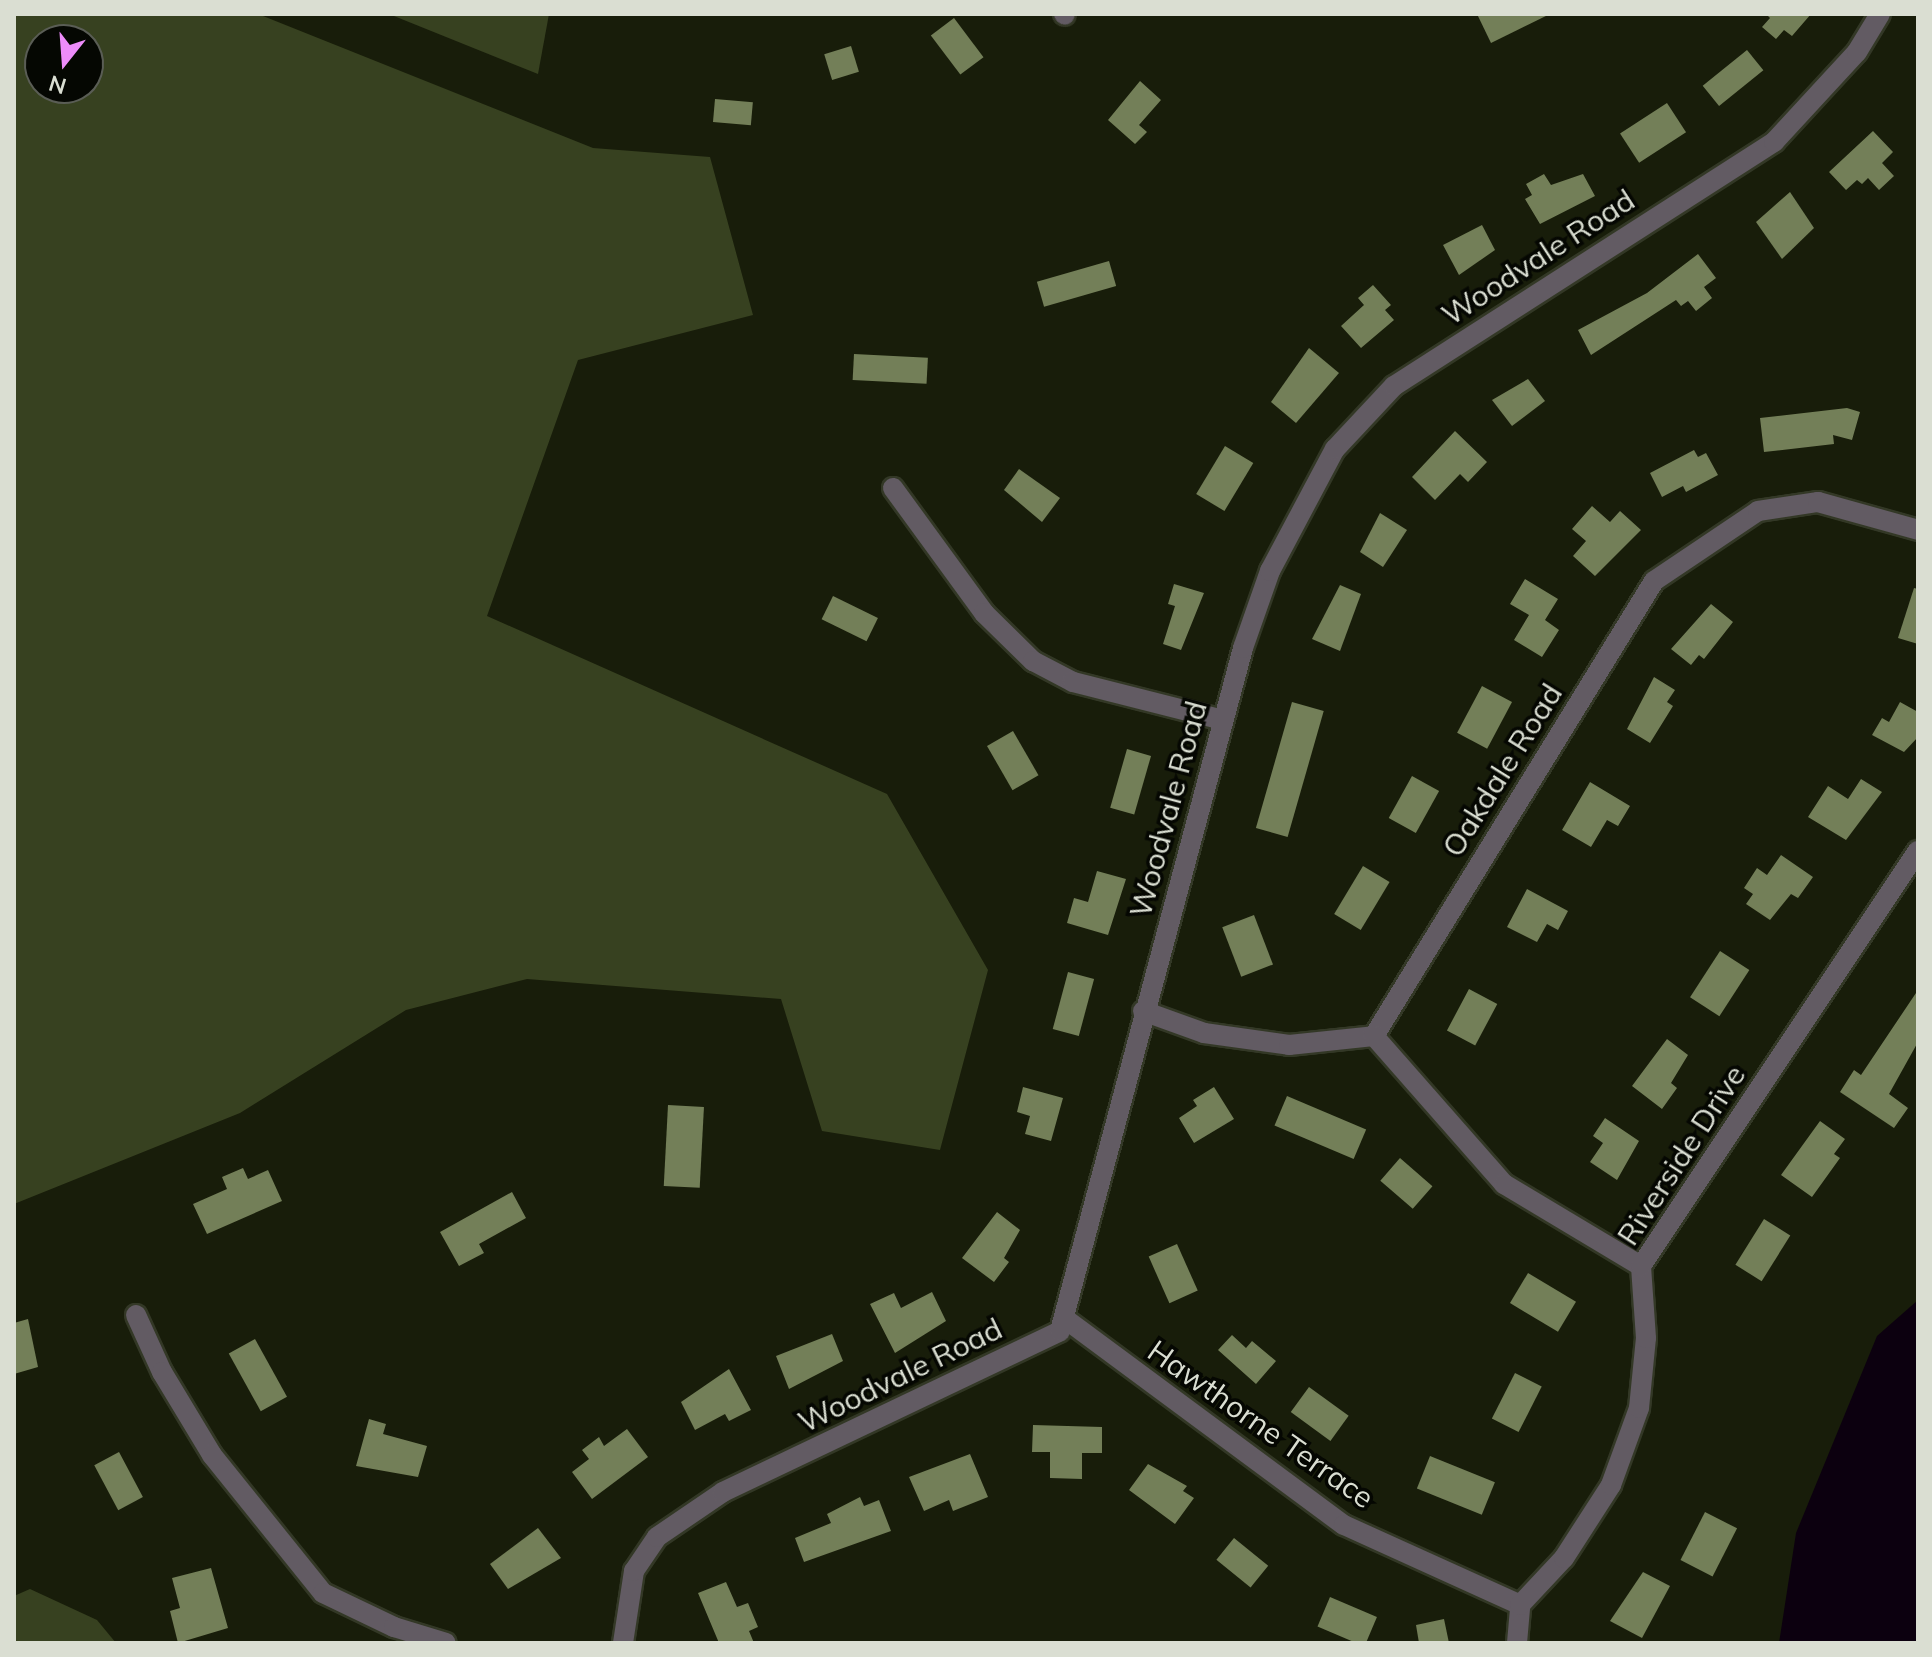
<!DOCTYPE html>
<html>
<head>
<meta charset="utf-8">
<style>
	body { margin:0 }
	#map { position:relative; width:1932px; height:1657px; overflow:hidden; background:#181d0a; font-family:Mulish,sans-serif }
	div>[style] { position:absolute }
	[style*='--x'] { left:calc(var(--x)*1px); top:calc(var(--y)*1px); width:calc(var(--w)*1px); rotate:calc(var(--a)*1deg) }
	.green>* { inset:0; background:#374120 }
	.water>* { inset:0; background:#0c000f }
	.building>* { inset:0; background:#737f58; transform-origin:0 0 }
	.roads { filter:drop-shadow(2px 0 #333826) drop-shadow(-2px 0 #333826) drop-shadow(0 2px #333826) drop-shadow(0 -2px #333826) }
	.minor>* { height:20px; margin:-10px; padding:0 10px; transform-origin:10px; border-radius:10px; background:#625b63 }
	span { translate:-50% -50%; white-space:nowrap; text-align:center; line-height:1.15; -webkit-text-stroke:7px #050702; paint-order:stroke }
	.street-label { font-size:30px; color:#daded2 }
	.frame { position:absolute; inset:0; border:16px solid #daded2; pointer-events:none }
	.north { position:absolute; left:24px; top:24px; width:80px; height:80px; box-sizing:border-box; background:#050702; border:2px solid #5a5d55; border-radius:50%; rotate:197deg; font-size:22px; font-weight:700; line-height:32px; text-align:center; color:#daded2 }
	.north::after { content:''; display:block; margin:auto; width:28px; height:36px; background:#ed8cfa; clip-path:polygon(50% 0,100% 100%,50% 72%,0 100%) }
</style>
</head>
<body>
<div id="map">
	<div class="green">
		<div style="clip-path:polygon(evenodd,14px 14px,258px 14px,593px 148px,710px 157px,753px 315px,578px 360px,487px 616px,887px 794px,988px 970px,940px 1150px,822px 1131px,781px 999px,527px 979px,406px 1010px,240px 1113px,14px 1204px,14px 14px,40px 40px,88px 40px,88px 88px,40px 88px,40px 40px)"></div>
		<div style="clip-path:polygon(389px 14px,549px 14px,538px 74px)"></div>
		<div style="clip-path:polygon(30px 1589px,97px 1620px,116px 1643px,14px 1643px,14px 1596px)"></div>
	</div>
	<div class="water">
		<div style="clip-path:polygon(1918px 1300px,1918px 1643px,1779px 1643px,1796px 1533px,1877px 1336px)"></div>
	</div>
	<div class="building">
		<div style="clip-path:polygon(1477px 14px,1550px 14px,1491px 43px)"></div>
		<div style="clip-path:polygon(1766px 14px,1811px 14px,1792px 36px,1784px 30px,1776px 39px,1762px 27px,1770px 18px)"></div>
		<div style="left:954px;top:18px;width:49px;height:29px;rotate:53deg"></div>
		<div style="left:851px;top:46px;width:27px;height:28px;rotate:73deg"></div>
		<div style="left:1747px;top:50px;width:26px;height:57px;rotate:51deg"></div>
		<div style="clip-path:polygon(1140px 81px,1161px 100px,1139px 125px,1147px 132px,1135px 144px,1108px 120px)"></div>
		<div style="left:715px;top:99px;width:38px;height:23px;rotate:5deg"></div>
		<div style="left:1667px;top:103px;width:35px;height:56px;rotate:57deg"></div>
		<div style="clip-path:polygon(1873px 131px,1893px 152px,1882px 163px,1894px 176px,1879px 190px,1868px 178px,1862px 184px,1857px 180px,1846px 190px,1829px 172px)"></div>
		<div style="clip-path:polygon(1544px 174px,1551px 185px,1583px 174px,1595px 196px,1540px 224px,1525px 199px,1532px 195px,1526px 184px)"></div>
		<div style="clip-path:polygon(1790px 192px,1814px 228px,1782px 259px,1756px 222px)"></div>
		<div style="clip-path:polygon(1482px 225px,1495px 250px,1459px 275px,1443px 245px)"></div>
		<div style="clip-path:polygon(1698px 254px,1716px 278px,1704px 287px,1712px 298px,1696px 311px,1688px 301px,1681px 306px,1676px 300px,1591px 355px,1578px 330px,1647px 293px)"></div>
		<div style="left:1109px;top:261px;width:26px;height:75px;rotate:74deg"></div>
		<div style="clip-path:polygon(1373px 285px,1391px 305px,1385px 310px,1394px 320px,1361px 348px,1341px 326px,1364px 305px,1358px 298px)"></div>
		<div style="clip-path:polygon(1309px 348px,1339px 373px,1296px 423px,1271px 402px)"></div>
		<div style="left:854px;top:354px;width:74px;height:26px;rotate:3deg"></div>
		<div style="clip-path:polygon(1528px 379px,1545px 401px,1512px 426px,1492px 400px)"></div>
		<div style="clip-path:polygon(1847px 408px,1860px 412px,1852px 440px,1833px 435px,1834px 444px,1764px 452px,1760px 418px)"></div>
		<div style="clip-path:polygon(1455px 431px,1487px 462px,1468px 482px,1460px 474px,1435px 500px,1412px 477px)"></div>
		<div style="left:1225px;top:446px;width:33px;height:56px;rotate:31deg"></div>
		<div style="clip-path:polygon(1694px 450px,1698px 457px,1706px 453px,1718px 475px,1686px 492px,1683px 486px,1662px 497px,1650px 473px)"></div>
		<div style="clip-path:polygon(1019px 469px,1060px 498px,1042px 522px,1004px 490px)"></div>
		<div style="clip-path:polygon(1592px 506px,1610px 522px,1620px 511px,1641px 530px,1595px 576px,1573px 556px,1586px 541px,1572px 529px)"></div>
		<div style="clip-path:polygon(1380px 513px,1407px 530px,1383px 567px,1360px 552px)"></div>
		<div style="clip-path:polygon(1525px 579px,1558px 599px,1545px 620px,1559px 630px,1542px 657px,1514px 640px,1529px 615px,1510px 604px)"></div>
		<div style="clip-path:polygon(1174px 584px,1204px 593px,1181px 650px,1163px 644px,1175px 606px,1168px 604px)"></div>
		<div style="clip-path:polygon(1340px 585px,1361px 594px,1340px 651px,1312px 639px)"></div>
		<div style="clip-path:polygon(1914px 588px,1918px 589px,1918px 644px,1898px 638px)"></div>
		<div style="left:833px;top:596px;width:50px;height:26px;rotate:26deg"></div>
		<div style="clip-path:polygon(1711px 604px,1733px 622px,1704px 659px,1699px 655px,1691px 665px,1671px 649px)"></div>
		<div style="clip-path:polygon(1654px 677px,1675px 690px,1667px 702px,1673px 706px,1650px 743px,1627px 729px)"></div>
		<div style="left:1482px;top:686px;width:34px;height:53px;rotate:28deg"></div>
		<div style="left:1292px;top:702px;width:33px;height:131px;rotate:16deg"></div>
		<div style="clip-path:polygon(1900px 702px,1918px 712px,1918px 737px,1904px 752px,1872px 735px,1882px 718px,1889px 722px)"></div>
		<div style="left:1013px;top:731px;width:51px;height:30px;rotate:60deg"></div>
		<div style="left:1127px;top:749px;width:25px;height:61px;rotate:16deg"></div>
		<div style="left:1412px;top:776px;width:31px;height:48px;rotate:29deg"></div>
		<div style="clip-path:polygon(1861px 779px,1882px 792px,1846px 840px,1808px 817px,1828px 786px,1848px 799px)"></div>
		<div style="clip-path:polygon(1590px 782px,1630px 806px,1618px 826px,1607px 820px,1591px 847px,1562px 830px)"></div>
		<div style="clip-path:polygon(1781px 855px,1813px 877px,1798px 898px,1791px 894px,1770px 920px,1746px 904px,1753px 894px,1744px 888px,1757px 868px,1767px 875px)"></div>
		<div style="left:1363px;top:866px;width:31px;height:56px;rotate:31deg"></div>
		<div style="clip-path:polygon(1097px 871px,1126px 879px,1108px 935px,1067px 923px,1074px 898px,1088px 902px)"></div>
		<div style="clip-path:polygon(1527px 889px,1568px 911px,1558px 930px,1547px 924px,1537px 942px,1507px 927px)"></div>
		<div style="left:1254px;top:915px;width:53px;height:34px;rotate:69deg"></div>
		<div style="left:1720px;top:951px;width:35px;height:55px;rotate:33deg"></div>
		<div style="left:1068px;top:972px;width:27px;height:59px;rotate:15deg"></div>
		<div style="left:1469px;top:989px;width:32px;height:47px;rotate:28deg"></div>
		<div style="clip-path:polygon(1918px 990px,1918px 1042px,1889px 1094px,1908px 1108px,1894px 1128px,1840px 1092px,1854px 1070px,1861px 1075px)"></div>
		<div style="clip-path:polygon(1667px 1039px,1688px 1055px,1671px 1083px,1677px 1088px,1662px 1109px,1632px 1086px)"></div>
		<div style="clip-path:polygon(1023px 1087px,1063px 1098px,1051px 1141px,1025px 1134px,1030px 1116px,1017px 1112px)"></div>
		<div style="clip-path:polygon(1214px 1087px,1234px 1119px,1194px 1143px,1179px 1118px,1197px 1106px,1193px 1100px)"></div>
		<div style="left:1287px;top:1096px;width:86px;height:32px;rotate:23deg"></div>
		<div style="left:668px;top:1105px;width:36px;height:81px;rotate:3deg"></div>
		<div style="clip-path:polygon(1605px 1118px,1639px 1141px,1617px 1180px,1590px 1162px,1603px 1143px,1593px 1136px)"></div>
		<div style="clip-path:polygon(1820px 1121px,1845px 1139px,1834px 1154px,1840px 1158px,1812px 1197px,1781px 1175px)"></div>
		<div style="left:1400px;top:1158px;width:43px;height:30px;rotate:41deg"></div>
		<div style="clip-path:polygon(243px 1168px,248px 1179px,268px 1170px,282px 1201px,207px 1234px,193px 1204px,227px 1189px,222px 1177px)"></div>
		<div style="clip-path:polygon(512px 1192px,526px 1218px,479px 1244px,484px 1253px,459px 1266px,440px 1232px)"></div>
		<div style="clip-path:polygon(997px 1212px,1020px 1230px,1004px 1258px,1009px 1262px,994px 1282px,962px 1258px)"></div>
		<div style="left:1764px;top:1219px;width:31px;height:54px;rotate:32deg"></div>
		<div style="left:1177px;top:1244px;width:51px;height:31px;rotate:66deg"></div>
		<div style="left:1528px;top:1273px;width:56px;height:35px;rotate:31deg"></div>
		<div style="clip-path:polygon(932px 1292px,946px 1321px,895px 1353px,870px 1304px,894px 1293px,901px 1308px)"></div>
		<div style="clip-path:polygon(28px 1319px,38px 1367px,14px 1374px,14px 1323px)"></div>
		<div style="clip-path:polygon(832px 1334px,843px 1361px,789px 1389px,776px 1356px)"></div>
		<div style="clip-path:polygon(1232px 1335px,1246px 1348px,1252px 1341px,1276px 1361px,1256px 1384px,1218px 1350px)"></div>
		<div style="left:255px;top:1339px;width:66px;height:30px;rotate:61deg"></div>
		<div style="clip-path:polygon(729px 1369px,751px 1410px,729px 1421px,725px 1414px,695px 1430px,681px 1402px)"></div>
		<div style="left:1515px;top:1373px;width:30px;height:51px;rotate:27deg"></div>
		<div style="left:1309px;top:1387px;width:49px;height:31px;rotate:36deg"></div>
		<div style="clip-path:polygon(369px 1419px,386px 1424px,383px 1434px,427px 1446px,418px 1477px,356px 1466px)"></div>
		<div style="clip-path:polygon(1033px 1425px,1102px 1427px,1102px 1453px,1082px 1453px,1082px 1479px,1050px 1478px,1050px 1452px,1032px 1452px)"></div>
		<div style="clip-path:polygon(627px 1429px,648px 1457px,592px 1499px,572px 1472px,589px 1459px,582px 1450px,599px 1437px,604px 1446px)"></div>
		<div style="left:119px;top:1452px;width:51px;height:28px;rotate:62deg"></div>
		<div style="clip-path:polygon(970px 1454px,988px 1497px,953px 1511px,949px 1500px,924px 1511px,909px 1477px)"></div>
		<div style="left:1430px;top:1456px;width:70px;height:35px;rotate:22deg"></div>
		<div style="clip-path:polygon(1148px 1464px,1187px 1486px,1183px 1491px,1194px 1498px,1175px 1524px,1129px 1490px)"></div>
		<div style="clip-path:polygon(860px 1497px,864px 1506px,879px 1500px,891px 1531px,804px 1562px,795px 1538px,831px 1523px,827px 1514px)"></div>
		<div style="left:1705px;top:1512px;width:36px;height:54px;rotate:27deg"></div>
		<div style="clip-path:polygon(538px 1528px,561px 1558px,508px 1589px,490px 1564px)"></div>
		<div style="left:1234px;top:1538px;width:44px;height:28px;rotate:39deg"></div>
		<div style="clip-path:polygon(211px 1568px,228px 1628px,178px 1643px,170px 1611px,180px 1608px,172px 1578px)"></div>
		<div style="clip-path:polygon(1643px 1572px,1670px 1586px,1642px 1638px,1610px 1621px)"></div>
		<div style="clip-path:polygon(726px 1582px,737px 1607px,748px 1603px,758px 1627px,749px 1631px,754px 1643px,719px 1643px,698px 1593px)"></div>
		<div style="left:1330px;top:1597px;width:51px;height:32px;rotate:23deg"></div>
		<div style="clip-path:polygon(1444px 1619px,1449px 1643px,1419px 1643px,1416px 1625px)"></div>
	</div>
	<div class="roads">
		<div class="minor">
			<div style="--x:1064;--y:14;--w:1;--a:45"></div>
			<div style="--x:893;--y:488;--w:155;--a:53.9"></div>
			<div style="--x:984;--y:613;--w:69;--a:44.4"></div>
			<div style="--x:1033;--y:661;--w:45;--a:27.7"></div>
			<div style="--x:1073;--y:682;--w:155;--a:14.2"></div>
			<div style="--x:1143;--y:1011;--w:65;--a:19.8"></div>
			<div style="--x:1204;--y:1033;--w:86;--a:8"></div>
			<div style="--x:1289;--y:1045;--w:85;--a:-6"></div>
			<div style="--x:1374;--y:1036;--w:534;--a:-58.39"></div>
			<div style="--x:1654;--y:581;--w:125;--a:-33.9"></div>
			<div style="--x:1758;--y:511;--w:61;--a:-8.5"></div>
			<div style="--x:1818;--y:502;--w:104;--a:15.6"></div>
			<div style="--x:1374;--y:1036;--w:197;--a:48.7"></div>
			<div style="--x:1504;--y:1184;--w:160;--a:30.9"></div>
			<div style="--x:136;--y:1315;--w:63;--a:65.5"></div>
			<div style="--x:162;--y:1372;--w:97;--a:58.9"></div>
			<div style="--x:212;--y:1455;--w:177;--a:51.2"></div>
			<div style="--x:323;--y:1593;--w:79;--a:25.6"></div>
			<div style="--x:394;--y:1627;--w:54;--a:17.1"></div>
			<div style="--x:1064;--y:1318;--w:348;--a:36.5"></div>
			<div style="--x:1344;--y:1525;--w:193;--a:24.4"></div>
			<div style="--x:623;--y:1643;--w:73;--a:-81.3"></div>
			<div style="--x:634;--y:1571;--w:41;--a:-55.9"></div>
			<div style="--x:657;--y:1537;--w:80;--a:-34.3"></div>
			<div style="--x:723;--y:1492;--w:373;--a:-25.5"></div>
			<div style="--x:1060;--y:1331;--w:707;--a:-75"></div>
			<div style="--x:1243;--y:648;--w:82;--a:-70.7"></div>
			<div style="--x:1270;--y:571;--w:138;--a:-62"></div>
			<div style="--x:1335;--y:449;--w:86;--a:-46.9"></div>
			<div style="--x:1394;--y:386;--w:452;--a:-32.7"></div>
			<div style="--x:1774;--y:142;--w:122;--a:-47.3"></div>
			<div style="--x:1857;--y:52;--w:44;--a:-58.8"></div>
			<div style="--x:1517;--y:1643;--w:38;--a:-85"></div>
			<div style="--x:1520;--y:1605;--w:64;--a:-46.9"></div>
			<div style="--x:1564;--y:1558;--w:87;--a:-57.2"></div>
			<div style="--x:1611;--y:1485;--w:82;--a:-70"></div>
			<div style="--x:1639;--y:1408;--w:70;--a:-84.3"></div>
			<div style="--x:1646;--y:1338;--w:72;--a:-94"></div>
			<div style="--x:1641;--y:1266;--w:499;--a:-56.3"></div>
		</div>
	</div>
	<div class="street-label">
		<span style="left:1538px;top:257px;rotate:-33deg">Woodvale Road</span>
		<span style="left:1502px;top:770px;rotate:-58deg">Oakdale Road</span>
		<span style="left:1168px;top:809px;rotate:-75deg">Woodvale Road</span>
		<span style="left:1681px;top:1155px;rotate:-57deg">Riverside Drive</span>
		<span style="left:900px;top:1375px;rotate:-26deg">Woodvale Road</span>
		<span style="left:1261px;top:1424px;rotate:35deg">Hawthorne Terrace</span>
	</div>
	<div class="frame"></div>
	<div class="north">N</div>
</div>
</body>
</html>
